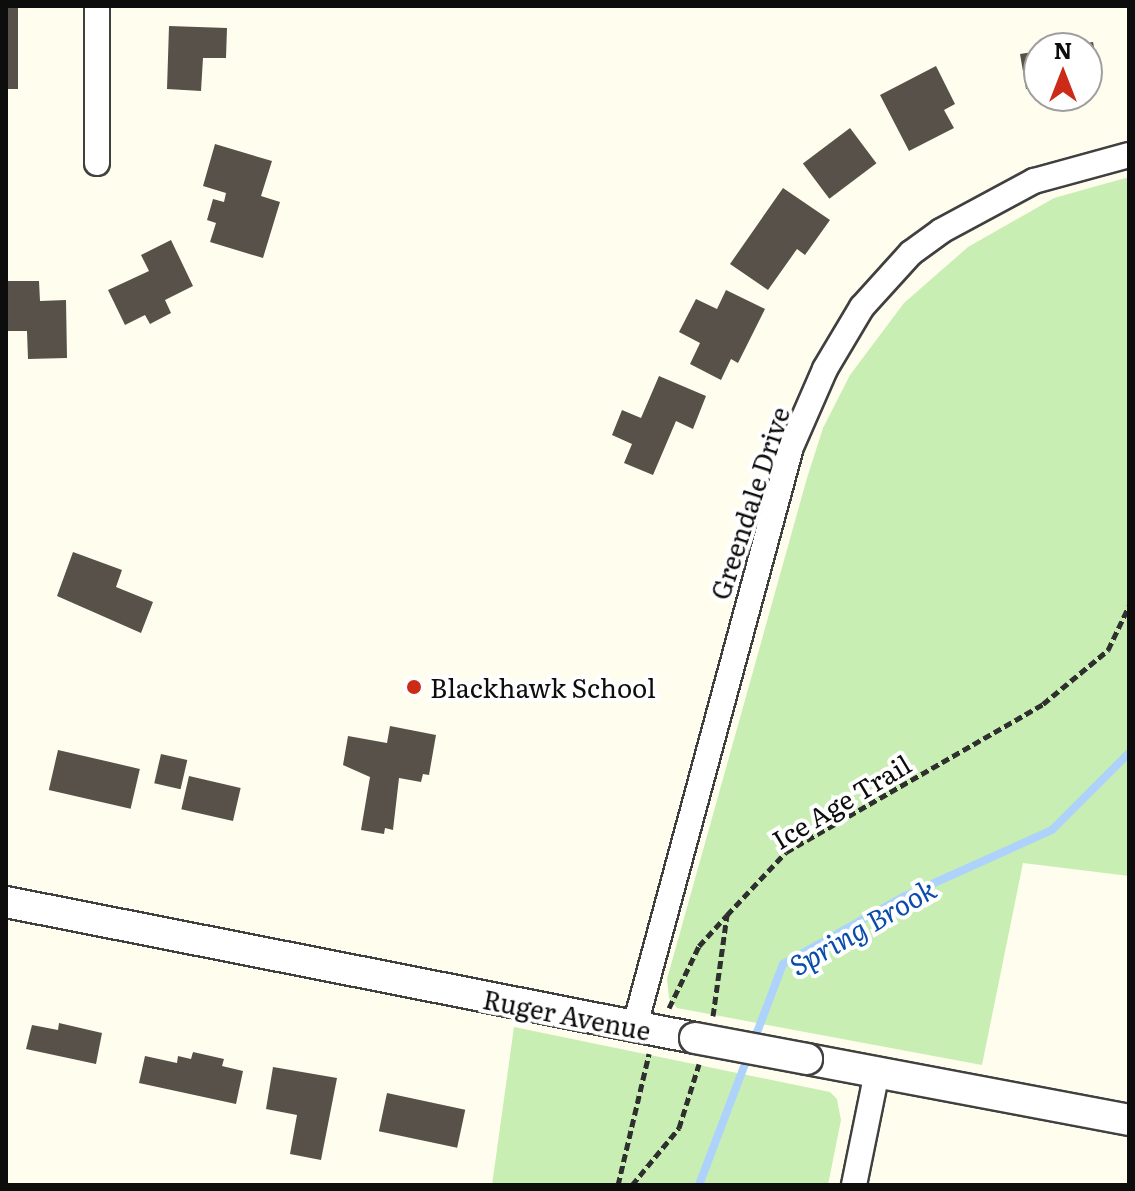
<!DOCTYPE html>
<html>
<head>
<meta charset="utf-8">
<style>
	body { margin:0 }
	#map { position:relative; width:1135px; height:1191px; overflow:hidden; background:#fffeee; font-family:Literata,serif }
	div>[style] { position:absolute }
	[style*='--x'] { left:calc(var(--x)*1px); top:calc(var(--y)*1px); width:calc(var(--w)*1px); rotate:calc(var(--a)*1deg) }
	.green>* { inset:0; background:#c8eeb3 }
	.stream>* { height:8px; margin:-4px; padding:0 4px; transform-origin:4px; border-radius:4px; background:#add2fc }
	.building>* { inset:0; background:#575149; transform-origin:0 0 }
	.path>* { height:5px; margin-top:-2.5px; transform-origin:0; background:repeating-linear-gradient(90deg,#2f2f2f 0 8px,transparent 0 12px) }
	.roads { filter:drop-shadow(2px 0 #404040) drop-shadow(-2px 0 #404040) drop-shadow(0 2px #404040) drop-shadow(0 -2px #404040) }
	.minor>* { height:24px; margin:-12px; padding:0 12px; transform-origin:12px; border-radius:12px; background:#fff }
	.tertiary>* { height:30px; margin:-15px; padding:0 15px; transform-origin:15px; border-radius:15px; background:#fff }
	.bridges { filter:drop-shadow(2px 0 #404040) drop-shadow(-2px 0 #404040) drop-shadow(0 2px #404040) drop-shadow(0 -2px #404040) }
	.tertiary-bridge>* { height:30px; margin:-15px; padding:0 15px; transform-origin:15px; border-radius:15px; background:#fff }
	.dots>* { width:22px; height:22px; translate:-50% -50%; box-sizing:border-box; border:4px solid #fff; border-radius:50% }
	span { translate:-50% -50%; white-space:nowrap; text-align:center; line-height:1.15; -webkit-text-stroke:8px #fff; paint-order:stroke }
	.street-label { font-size:26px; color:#0d0d0d }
	.poi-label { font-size:26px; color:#0d0d0d }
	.left { translate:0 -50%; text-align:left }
	.water-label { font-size:28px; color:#0a4cac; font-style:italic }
	.frame { position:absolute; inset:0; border:8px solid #0d0d0d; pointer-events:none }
	.north { position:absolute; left:1023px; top:32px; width:80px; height:80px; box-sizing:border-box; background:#fff; border:2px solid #9e9e9e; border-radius:50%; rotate:0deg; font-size:22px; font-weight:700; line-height:32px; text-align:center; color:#0d0d0d }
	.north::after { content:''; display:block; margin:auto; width:28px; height:36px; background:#cb2b17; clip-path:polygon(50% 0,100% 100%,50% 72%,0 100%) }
</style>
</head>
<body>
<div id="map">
	<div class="green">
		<div style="clip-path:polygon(1129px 177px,1129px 876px,1023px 863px,982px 1065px,677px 1008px,669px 998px,667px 979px,807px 478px,823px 428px,850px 375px,904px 303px,968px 247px,1054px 198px)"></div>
		<div style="clip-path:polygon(514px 1027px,830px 1092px,837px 1099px,841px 1120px,828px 1185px,492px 1185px)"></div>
	</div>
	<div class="stream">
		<div style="--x:699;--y:1185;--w:236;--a:-69.2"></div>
		<div style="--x:783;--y:964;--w:137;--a:-29.2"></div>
		<div style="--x:903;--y:897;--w:163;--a:-24.2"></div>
		<div style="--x:1052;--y:830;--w:109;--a:-45"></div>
	</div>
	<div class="building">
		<div style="left:6px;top:6px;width:12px;height:83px"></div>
		<div style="clip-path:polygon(169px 26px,227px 28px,226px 58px,203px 58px,201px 91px,167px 89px)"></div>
		<div style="clip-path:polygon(1093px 42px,1100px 77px,1087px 79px,1087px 48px,1065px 46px)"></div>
		<div style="clip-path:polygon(1039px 51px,1039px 87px,1026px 89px,1020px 54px)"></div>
		<div style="clip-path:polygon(936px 66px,955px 104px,944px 110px,954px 128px,909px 151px,880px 95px)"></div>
		<div style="left:850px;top:128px;width:44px;height:59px;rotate:53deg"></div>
		<div style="clip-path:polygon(215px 144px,272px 161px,261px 196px,280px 202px,263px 258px,210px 242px,216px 223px,207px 220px,213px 199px,224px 202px,226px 193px,203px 186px)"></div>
		<div style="clip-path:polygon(783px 188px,830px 220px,805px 255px,797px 249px,768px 290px,730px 264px)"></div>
		<div style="clip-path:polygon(171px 240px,193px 286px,165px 300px,171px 313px,150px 324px,145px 315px,125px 325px,108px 290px,149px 271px,141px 255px)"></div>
		<div style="clip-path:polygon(6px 281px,39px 281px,40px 301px,66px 300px,67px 358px,28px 359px,27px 331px,6px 331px)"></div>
		<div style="clip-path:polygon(726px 290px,765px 309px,738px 363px,731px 359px,721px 380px,690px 364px,700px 343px,679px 332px,696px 299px,717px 309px)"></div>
		<div style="clip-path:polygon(659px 376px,706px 396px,693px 429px,676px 421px,653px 475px,624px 463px,632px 444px,612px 435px,622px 410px,641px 418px)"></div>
		<div style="clip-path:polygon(73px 552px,122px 570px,116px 587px,153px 602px,141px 633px,57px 596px)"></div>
		<div style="clip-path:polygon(390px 726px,436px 735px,429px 775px,423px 774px,421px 782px,399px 778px,393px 830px,385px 828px,384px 834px,361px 830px,370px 777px,343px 765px,348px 736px,387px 743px)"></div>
		<div style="left:58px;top:750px;width:84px;height:41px;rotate:13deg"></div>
		<div style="left:161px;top:754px;width:27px;height:30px;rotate:13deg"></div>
		<div style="left:189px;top:776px;width:53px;height:34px;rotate:13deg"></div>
		<div style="clip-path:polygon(59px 1023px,102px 1033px,96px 1064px,26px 1049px,32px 1025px,58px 1030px)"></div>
		<div style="clip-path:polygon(193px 1052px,224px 1059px,222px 1066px,243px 1071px,236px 1104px,139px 1083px,145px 1056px,177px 1063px,178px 1056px,191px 1059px)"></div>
		<div style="clip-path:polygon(273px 1067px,337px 1078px,321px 1160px,290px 1154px,297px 1115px,266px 1109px)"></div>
		<div style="left:387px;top:1093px;width:80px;height:39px;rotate:12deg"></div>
	</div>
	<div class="path">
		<div style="--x:669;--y:1008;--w:69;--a:-64.2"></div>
		<div style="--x:699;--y:946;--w:42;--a:-47.9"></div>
		<div style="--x:713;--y:1016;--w:102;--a:-82.1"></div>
		<div style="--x:727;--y:915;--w:86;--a:-46.9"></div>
		<div style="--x:786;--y:852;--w:297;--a:-29.9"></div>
		<div style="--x:1043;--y:704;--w:85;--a:-39.7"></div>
		<div style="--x:1108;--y:650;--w:49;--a:-64.5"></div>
		<div style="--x:618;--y:1185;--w:135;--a:-76.7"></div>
		<div style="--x:632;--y:1185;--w:74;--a:-50.5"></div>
		<div style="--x:679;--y:1128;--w:67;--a:-72.6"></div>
	</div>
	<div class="roads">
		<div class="minor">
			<div style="--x:97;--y:6;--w:157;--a:90"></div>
			<div style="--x:634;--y:1029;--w:603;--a:-74.9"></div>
			<div style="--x:791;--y:447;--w:85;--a:-66.4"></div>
			<div style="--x:825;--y:369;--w:72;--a:-59.2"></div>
			<div style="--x:862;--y:307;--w:73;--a:-47.8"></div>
			<div style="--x:911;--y:253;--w:37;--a:-36"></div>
			<div style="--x:941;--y:231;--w:106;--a:-28.3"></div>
			<div style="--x:1034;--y:181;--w:98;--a:-15.3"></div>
			<div style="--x:854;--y:1185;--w:115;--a:-78.5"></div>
		</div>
		<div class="tertiary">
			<div style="--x:6;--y:902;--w:702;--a:11.17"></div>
			<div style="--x:807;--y:1059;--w:328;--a:10.7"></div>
		</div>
	</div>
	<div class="bridges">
		<div class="tertiary-bridge">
			<div style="--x:695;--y:1038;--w:114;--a:10.6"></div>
		</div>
	</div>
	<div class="dots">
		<div style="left:414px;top:687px;background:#cb2b17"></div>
	</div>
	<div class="street-label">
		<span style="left:749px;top:503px;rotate:-72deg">Greendale Drive</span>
		<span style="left:841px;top:801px;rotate:-31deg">Ice Age Trail</span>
		<span style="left:567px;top:1014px;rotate:11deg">Ruger Avenue</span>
	</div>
	<div class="poi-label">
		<span class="left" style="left:430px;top:687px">Blackhawk School</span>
	</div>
	<div class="water-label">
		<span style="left:862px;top:926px;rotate:-30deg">Spring Brook</span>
	</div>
	<div class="frame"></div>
	<div class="north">N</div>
</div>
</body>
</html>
